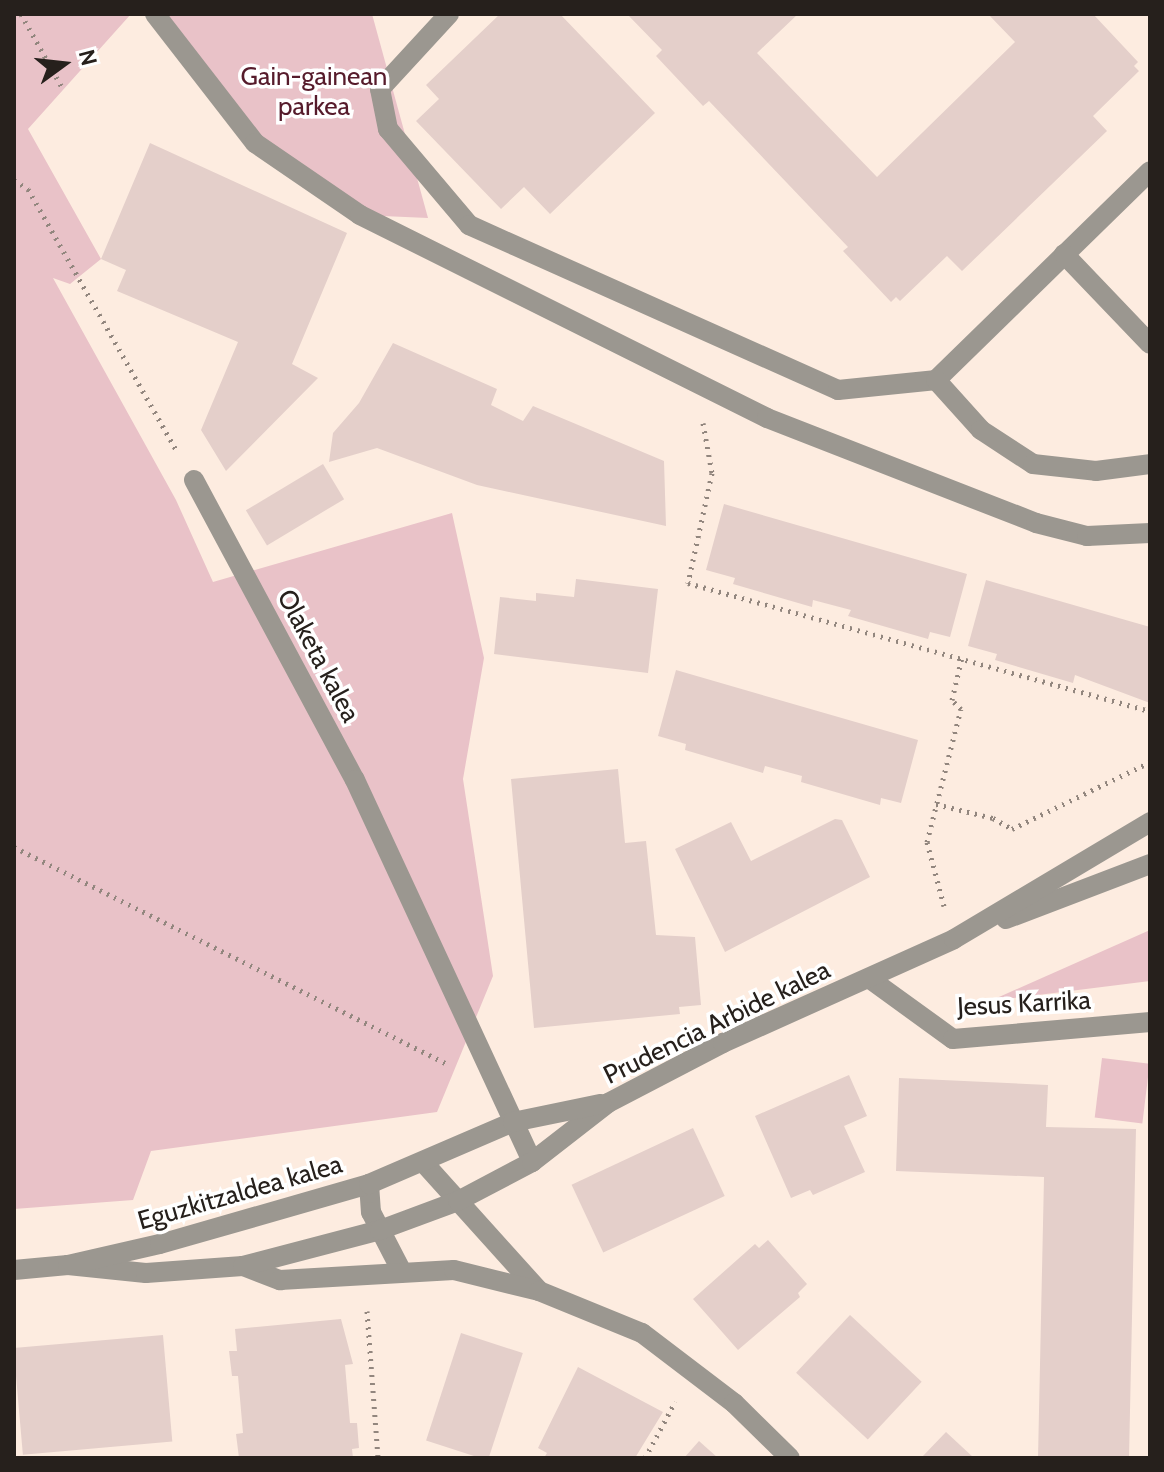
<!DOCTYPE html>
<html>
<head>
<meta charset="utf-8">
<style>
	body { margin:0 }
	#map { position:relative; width:1164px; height:1472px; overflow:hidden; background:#fdece0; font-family:Cabin,sans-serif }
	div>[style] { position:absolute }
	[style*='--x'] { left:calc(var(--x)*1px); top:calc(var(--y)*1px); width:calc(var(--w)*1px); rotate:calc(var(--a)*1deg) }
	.green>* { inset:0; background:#e9c2c8; transform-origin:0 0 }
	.building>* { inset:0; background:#e4cfca; transform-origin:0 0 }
	.path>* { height:5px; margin-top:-2.5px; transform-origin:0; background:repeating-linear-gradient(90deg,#92867e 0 2px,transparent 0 8px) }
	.lane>* { height:20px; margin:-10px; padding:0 10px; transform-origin:10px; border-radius:10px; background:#9b9790 }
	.street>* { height:20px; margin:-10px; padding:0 10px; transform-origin:10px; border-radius:10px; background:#9b9790 }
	span { translate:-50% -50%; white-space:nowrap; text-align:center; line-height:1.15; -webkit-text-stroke:7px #fff; paint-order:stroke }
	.park-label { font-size:26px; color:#561b2b }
	.street-label { font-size:26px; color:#26201c }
	.frame { position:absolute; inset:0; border:16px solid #26201c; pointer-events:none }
	.north { position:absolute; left:24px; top:24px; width:80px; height:80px; -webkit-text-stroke:6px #fff; paint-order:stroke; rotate:75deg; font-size:22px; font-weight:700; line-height:32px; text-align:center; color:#26201c }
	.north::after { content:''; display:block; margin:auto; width:28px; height:36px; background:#26201c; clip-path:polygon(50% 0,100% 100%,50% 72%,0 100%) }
</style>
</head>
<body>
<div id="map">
	<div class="green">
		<div style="clip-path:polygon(14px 14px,131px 14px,28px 129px,101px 259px,70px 284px,53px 278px,176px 500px,213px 582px,452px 513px,484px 658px,463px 779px,493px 976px,437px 1112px,151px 1151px,133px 1200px,14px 1209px)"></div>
		<div style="clip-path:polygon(155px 14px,372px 14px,428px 218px,360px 215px,255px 143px)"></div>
		<div style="clip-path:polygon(1150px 930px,1150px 981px,990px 1001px)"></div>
		<div style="left:1102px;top:1058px;width:48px;height:60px;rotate:7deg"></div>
	</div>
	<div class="building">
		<div style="clip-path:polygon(500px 14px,560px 14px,655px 113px,550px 214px,524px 187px,501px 209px,416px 121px,439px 99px,426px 85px)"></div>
		<div style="clip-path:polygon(627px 14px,798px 14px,757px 53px,877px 177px,1015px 42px,988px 14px,1093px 14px,1138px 62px,1134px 66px,1139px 71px,1093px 116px,1107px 131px,962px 271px,947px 256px,900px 301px,896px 297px,891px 302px,843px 251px,848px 247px,709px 101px,703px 106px,656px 56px,662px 50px)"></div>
		<div style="clip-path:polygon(150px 143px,347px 233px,292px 364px,318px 378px,226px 471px,201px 430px,238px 342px,117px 291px,126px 270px,101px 259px)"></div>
		<div style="clip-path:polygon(393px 343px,497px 389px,491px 405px,523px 421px,533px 406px,664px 461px,666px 526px,477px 485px,377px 448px,329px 462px,333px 433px,359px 403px)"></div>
		<div style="left:323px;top:464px;width:41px;height:90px;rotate:59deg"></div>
		<div style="clip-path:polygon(724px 504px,967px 574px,950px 637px,930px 632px,928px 639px,848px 616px,851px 610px,813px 600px,812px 607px,733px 584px,735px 578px,706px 570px)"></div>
		<div style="clip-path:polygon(576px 579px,658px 589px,648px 673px,494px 654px,500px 597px,536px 601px,536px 593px,574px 597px)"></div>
		<div style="clip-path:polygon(986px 580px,1150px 627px,1150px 703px,1075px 675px,1073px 683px,995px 660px,997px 654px,968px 646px)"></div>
		<div style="clip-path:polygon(676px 670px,918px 740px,901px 803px,881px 798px,880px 805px,801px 782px,802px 776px,765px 766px,763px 773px,685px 750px,686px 744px,658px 736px)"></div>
		<div style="clip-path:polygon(618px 769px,625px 843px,646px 841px,656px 935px,695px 937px,701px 1005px,679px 1007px,680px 1014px,534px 1028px,511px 779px)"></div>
		<div style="clip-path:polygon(835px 819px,842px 820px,870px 877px,725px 952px,675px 849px,731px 822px,751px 861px)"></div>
		<div style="clip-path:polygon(849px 1075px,867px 1116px,844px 1126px,865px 1172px,813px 1195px,810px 1190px,791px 1198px,755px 1116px)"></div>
		<div style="clip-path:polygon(899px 1078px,1048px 1085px,1046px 1127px,1136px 1129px,1129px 1458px,1038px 1458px,1044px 1177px,896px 1171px)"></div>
		<div style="left:693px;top:1128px;width:75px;height:134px;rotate:65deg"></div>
		<div style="clip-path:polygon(768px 1240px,807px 1284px,798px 1293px,800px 1297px,738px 1350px,693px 1299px,755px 1244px,759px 1248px)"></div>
		<div style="left:850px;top:1315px;width:98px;height:79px;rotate:43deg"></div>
		<div style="clip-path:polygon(341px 1319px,353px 1364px,345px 1365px,350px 1423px,357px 1423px,359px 1448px,352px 1449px,353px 1458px,239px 1458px,236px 1434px,243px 1433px,238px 1376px,232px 1376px,229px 1351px,237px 1351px,235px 1329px)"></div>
		<div style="left:461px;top:1333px;width:65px;height:113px;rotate:18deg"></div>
		<div style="left:163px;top:1335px;width:107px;height:150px;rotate:85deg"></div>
		<div style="clip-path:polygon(578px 1367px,663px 1412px,635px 1458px,544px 1458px,547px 1453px,538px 1448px)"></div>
		<div style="clip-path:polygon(946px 1432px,974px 1458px,921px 1458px)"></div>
		<div style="clip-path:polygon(699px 1441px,718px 1458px,684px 1458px)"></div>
	</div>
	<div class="path">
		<div style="--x:21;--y:14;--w:86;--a:60.8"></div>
		<div style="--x:14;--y:180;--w:17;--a:33"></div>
		<div style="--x:28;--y:189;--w:301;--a:60.4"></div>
		<div style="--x:703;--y:423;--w:51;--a:79.8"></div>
		<div style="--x:712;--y:473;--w:113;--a:102.3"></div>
		<div style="--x:688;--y:583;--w:479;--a:15.5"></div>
		<div style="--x:936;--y:804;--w:59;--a:13.8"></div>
		<div style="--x:993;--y:818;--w:22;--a:30"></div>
		<div style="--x:1012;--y:829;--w:153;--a:-25.9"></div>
		<div style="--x:14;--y:847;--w:484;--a:26.6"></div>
		<div style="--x:944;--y:906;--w:66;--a:-104.9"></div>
		<div style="--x:927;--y:842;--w:137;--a:-75.7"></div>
		<div style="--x:961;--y:709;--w:13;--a:-135"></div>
		<div style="--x:952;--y:700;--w:44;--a:-76.9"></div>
		<div style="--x:367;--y:1311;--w:147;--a:85.7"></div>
		<div style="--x:645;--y:1458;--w:64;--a:-61.8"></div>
	</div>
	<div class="lane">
		<div style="--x:449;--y:14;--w:102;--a:132.6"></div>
		<div style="--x:380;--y:89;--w:41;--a:78.7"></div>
		<div style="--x:388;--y:129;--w:126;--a:49.8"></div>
		<div style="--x:469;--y:225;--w:404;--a:24.1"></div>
		<div style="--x:838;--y:390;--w:99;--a:-5.8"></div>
		<div style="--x:936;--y:380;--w:299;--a:-44.3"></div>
		<div style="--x:1064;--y:254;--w:124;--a:46.3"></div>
		<div style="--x:936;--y:380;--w:67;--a:48"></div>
		<div style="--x:981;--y:430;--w:62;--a:33.2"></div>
		<div style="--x:1033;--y:464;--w:63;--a:6.3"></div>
		<div style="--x:1096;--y:471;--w:54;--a:-7.4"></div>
	</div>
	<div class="street">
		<div style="--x:155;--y:14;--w:163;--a:52.2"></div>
		<div style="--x:255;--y:143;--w:127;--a:34.4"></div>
		<div style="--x:360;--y:215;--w:455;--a:26.5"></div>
		<div style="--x:767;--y:418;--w:289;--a:21.3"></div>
		<div style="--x:1036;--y:523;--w:53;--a:14.3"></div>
		<div style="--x:1087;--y:536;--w:63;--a:-2.7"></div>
		<div style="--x:194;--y:480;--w:340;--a:61.8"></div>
		<div style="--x:355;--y:780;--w:421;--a:65.1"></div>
		<div style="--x:1006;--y:919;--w:154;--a:-20.9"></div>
		<div style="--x:870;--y:979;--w:102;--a:35.9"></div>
		<div style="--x:953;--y:1039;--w:198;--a:-4.9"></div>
		<div style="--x:423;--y:1162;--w:173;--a:48"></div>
		<div style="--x:369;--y:1184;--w:28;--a:86"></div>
		<div style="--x:371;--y:1212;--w:68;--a:62.7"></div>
		<div style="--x:68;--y:1265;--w:78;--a:5.9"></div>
		<div style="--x:146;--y:1273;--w:97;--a:-4.1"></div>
		<div style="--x:243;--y:1266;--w:40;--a:21"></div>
		<div style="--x:280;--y:1280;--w:174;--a:-3.3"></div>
		<div style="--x:454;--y:1270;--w:88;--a:13.9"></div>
		<div style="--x:539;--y:1291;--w:111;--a:22.2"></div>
		<div style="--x:642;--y:1333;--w:116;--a:37.3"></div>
		<div style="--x:734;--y:1403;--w:78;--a:44.5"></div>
		<div style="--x:243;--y:1266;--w:142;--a:-14.7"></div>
		<div style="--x:380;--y:1230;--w:83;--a:-20.4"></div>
		<div style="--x:458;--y:1201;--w:84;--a:-27.8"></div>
		<div style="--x:532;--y:1162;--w:96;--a:-37.8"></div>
		<div style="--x:608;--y:1103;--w:130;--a:-27.6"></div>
		<div style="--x:723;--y:1043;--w:253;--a:-24.2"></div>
		<div style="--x:954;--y:939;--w:228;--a:-30.8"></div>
		<div style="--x:14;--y:1270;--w:54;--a:-5.3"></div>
		<div style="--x:68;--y:1265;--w:94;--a:-12.9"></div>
		<div style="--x:160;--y:1244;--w:217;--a:-16"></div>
		<div style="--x:369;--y:1184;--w:157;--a:-23.3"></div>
		<div style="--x:513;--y:1122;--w:90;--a:-11.6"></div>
	</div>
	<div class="park-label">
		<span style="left:314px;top:92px">Gain-gainean<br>parkea</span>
	</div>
	<div class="street-label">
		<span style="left:318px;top:656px;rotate:62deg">Olaketa kalea</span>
		<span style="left:1024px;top:1004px;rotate:-3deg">Jesus Karrika</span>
		<span style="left:717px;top:1023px;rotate:-26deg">Prudencia Arbide kalea</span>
		<span style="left:240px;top:1193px;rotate:-16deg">Eguzkitzaldea kalea</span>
	</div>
	<div class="frame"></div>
	<div class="north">N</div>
</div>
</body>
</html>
